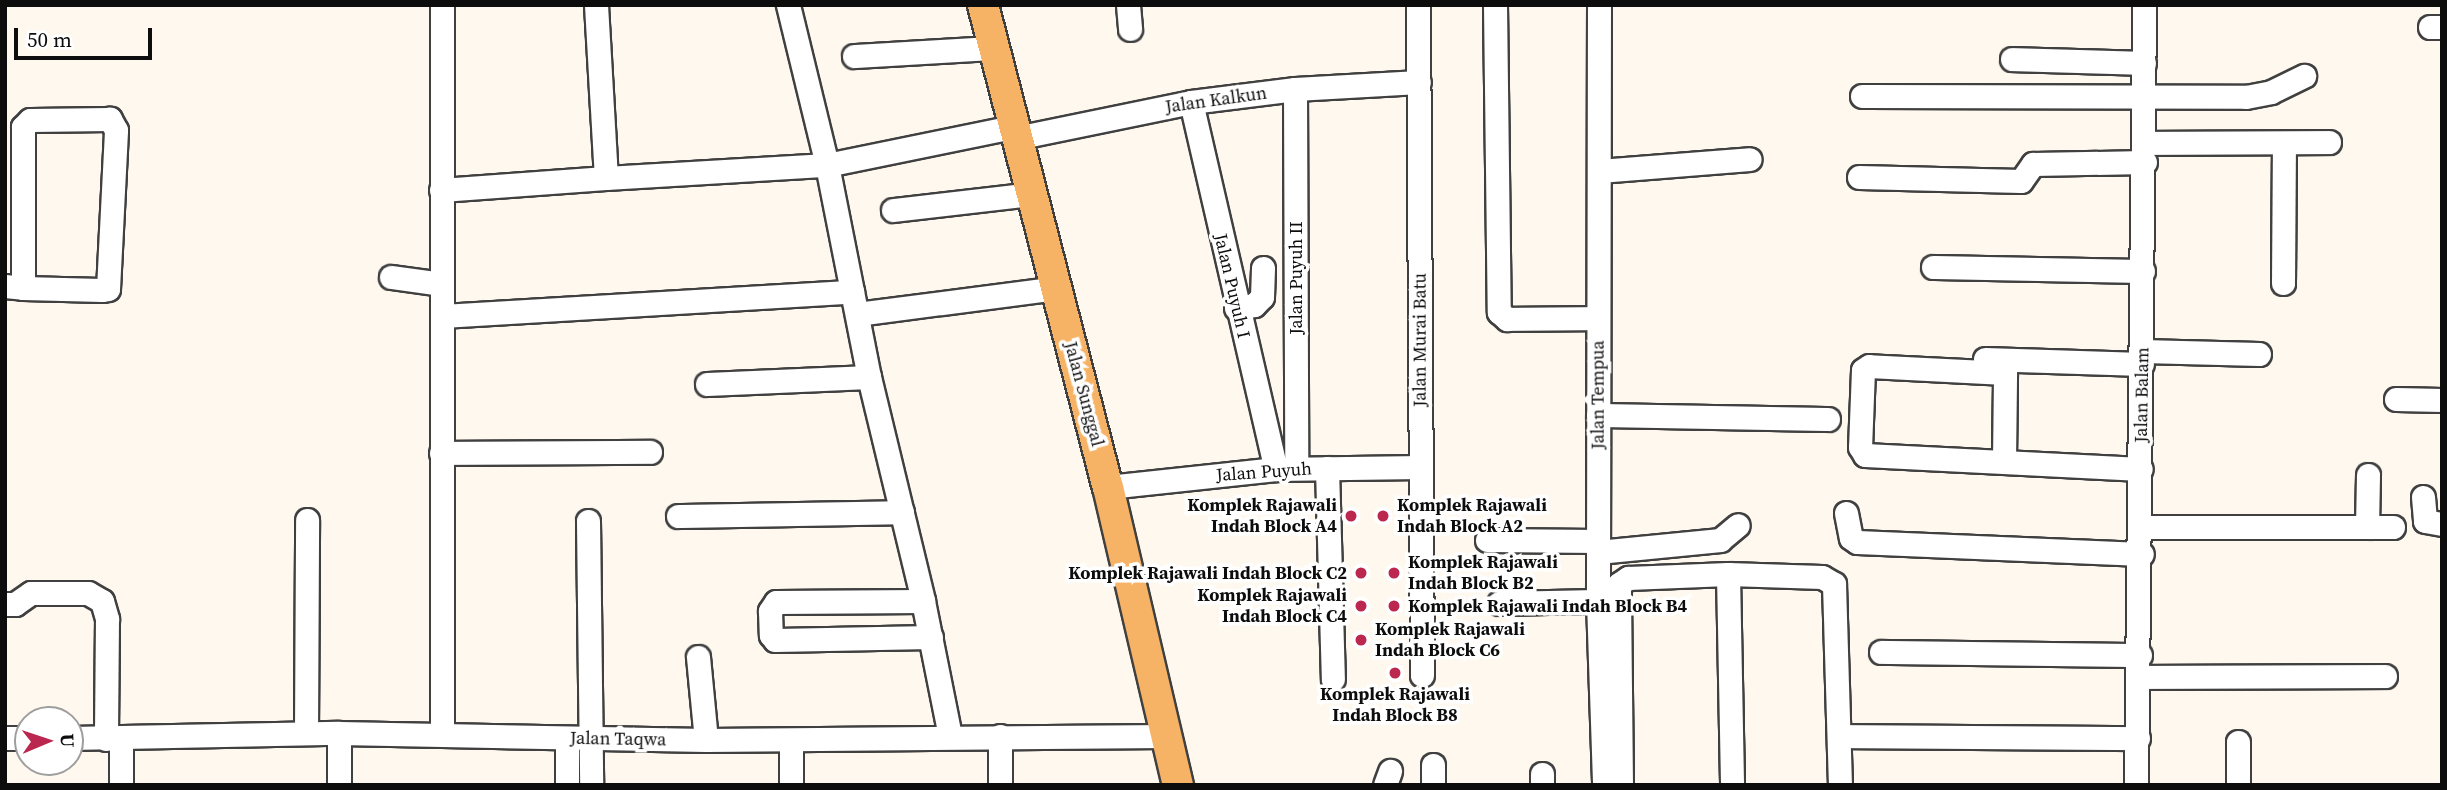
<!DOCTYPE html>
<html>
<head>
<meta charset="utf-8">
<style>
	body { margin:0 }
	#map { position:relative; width:2447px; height:790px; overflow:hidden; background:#fff8ee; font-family:"Source Serif 4",serif }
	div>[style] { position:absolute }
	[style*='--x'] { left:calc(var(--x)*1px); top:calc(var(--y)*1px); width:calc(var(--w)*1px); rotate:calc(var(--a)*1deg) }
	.roads { filter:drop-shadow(2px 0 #404040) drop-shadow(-2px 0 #404040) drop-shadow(0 2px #404040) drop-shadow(0 -2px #404040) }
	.minor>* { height:23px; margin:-11.5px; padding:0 11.5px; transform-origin:11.5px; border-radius:11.5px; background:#fff }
	.major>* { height:30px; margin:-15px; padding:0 15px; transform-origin:15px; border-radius:15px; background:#f6b366 }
	.dots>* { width:19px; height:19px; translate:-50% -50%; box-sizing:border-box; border:4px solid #fff; border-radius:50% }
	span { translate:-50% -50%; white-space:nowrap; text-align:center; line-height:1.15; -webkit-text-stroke:7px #fff; paint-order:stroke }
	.street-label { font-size:18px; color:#0d0d0d }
	.poi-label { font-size:18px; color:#0d0d0d; font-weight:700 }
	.right { translate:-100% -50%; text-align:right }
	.left { translate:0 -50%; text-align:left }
	.frame { position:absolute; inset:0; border:7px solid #0d0d0d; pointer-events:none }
	.north { position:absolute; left:14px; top:706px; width:70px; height:70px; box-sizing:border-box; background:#fff; border:2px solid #9e9e9e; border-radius:50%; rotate:88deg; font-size:19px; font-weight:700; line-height:28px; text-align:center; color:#0d0d0d }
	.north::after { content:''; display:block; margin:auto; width:24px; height:32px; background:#bb274f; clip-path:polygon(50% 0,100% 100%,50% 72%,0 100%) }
	.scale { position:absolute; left:14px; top:28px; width:138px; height:32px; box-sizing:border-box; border:4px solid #0d0d0d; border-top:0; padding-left:9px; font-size:21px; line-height:24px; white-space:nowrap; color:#0d0d0d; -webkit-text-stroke:5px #fff; paint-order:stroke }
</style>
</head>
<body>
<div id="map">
	<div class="roads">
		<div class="minor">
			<div style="--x:596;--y:5;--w:173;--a:86.7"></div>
			<div style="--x:606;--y:178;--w:221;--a:-3.4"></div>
			<div style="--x:827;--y:165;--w:189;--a:-11.6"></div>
			<div style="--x:788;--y:5;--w:165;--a:76.3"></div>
			<div style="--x:827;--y:165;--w:216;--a:78.8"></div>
			<div style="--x:869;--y:377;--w:230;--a:76.4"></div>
			<div style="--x:923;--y:601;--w:138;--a:78.7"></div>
			<div style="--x:1128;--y:5;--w:24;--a:85"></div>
			<div style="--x:1418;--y:5;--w:670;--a:89.66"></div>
			<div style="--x:1495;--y:5;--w:307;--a:89.3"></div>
			<div style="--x:1499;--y:312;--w:11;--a:41"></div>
			<div style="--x:1507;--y:319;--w:91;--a:-0.6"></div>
			<div style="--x:1599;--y:5;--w:596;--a:90.1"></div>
			<div style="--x:1598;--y:601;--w:184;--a:88.1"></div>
			<div style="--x:2430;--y:27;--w:12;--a:0"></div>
			<div style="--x:854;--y:56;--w:139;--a:-3.3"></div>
			<div style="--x:2012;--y:59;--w:132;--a:1.7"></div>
			<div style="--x:1295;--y:89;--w:379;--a:89.8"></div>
			<div style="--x:1862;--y:96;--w:384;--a:0.1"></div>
			<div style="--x:2246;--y:97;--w:25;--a:-11"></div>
			<div style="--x:2271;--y:92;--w:37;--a:-26"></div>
			<div style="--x:1191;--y:102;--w:377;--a:77"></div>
			<div style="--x:1016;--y:138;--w:179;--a:-11.6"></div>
			<div style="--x:1191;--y:102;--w:105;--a:-7.1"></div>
			<div style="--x:1295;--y:89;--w:124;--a:-3.2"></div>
			<div style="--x:2145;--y:143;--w:184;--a:-0.3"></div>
			<div style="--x:1599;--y:171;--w:151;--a:-4.5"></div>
			<div style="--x:1859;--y:177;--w:162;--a:1.4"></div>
			<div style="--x:2021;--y:181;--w:21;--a:-55"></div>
			<div style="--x:2033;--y:164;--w:112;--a:-1"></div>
			<div style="--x:441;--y:190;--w:165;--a:-4.2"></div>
			<div style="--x:893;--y:210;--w:140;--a:-6.6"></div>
			<div style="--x:1933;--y:267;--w:210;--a:1.1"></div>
			<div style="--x:391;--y:277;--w:51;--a:7.8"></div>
			<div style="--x:2283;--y:283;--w:140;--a:-89.6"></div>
			<div style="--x:5;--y:286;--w:18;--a:6"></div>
			<div style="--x:23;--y:288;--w:79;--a:1.5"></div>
			<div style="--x:102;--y:290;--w:6;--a:-9"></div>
			<div style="--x:108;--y:289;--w:159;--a:-87.1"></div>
			<div style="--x:116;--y:130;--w:13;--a:-119"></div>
			<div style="--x:110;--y:119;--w:80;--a:179.3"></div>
			<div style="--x:30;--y:120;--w:10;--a:135"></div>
			<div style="--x:23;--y:127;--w:161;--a:90"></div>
			<div style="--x:1236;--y:308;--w:18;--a:-9"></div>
			<div style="--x:1254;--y:305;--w:11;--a:-45"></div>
			<div style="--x:1262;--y:297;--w:29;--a:-88"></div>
			<div style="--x:857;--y:314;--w:201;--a:-7.4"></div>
			<div style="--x:442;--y:316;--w:411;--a:-3.4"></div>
			<div style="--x:2142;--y:351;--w:117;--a:1.5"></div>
			<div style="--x:1985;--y:359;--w:157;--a:1.8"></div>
			<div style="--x:707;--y:384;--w:162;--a:-2.5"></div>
			<div style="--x:2396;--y:399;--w:46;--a:1.2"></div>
			<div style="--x:1598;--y:415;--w:230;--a:1"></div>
			<div style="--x:441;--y:453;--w:209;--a:-0.3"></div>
			<div style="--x:2004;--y:460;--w:87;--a:-89.3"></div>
			<div style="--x:2005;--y:373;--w:136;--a:-177.1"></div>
			<div style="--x:1869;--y:366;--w:7;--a:146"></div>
			<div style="--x:1863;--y:370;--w:77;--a:92.2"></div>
			<div style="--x:1860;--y:447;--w:9;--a:58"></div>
			<div style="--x:1865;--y:455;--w:276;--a:2.9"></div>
			<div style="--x:1327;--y:468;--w:211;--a:88.4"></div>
			<div style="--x:1108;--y:487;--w:169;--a:-6.1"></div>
			<div style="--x:1276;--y:469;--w:145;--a:-0.8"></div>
			<div style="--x:2423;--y:497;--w:24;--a:85"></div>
			<div style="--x:2425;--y:521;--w:17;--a:10"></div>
			<div style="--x:1846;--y:513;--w:25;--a:79"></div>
			<div style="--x:1851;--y:538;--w:7;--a:34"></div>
			<div style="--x:1857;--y:542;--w:285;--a:2.4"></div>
			<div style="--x:678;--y:516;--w:224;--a:-1"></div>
			<div style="--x:588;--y:521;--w:264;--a:89.3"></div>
			<div style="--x:2142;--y:527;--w:251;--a:0"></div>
			<div style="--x:2367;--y:527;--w:52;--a:-88.9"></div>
			<div style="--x:1487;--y:540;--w:111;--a:0.5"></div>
			<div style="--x:1598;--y:552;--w:123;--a:-5.6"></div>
			<div style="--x:1720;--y:540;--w:23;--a:-40"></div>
			<div style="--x:1728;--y:574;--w:211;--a:88.9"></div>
			<div style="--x:923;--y:601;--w:147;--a:179.6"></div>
			<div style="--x:776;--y:602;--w:11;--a:124"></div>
			<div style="--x:770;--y:611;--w:24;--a:88"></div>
			<div style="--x:771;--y:635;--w:6;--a:51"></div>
			<div style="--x:775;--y:640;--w:156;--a:-1.1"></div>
			<div style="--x:1499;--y:603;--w:99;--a:-1.2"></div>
			<div style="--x:5;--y:604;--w:10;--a:0"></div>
			<div style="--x:15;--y:604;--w:19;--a:-35"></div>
			<div style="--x:31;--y:593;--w:57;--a:0"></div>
			<div style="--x:88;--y:593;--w:16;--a:30"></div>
			<div style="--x:102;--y:601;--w:19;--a:74"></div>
			<div style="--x:107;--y:619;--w:120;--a:90.5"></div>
			<div style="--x:1881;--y:652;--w:259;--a:0.7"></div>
			<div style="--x:698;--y:657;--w:83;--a:84.5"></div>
			<div style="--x:2140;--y:677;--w:245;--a:-0.2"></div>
			<div style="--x:306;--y:733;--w:213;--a:-89.7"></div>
			<div style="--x:339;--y:733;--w:52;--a:90"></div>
			<div style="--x:442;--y:734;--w:729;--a:-90"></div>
			<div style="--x:1841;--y:736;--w:297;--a:0.4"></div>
			<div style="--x:5;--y:738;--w:23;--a:0"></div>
			<div style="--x:70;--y:738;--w:269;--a:-1.1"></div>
			<div style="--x:339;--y:733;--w:367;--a:1.1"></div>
			<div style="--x:706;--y:740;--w:460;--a:-0.5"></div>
			<div style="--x:121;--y:738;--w:47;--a:90"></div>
			<div style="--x:791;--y:740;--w:45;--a:90"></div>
			<div style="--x:2238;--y:742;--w:43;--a:90"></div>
			<div style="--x:1433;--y:765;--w:20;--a:90"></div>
			<div style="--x:567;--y:785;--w:47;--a:-90"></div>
			<div style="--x:1000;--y:785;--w:49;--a:-90"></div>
			<div style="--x:1385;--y:785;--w:15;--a:-70"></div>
			<div style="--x:1542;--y:785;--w:11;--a:-90"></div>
			<div style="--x:1621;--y:785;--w:201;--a:-90.6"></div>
			<div style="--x:1619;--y:584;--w:11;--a:-34"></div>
			<div style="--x:1628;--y:578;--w:100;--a:-2.3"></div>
			<div style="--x:1728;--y:574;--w:94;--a:1.8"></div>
			<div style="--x:1822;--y:577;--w:14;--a:30"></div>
			<div style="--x:1834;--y:584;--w:201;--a:88.3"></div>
			<div style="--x:2136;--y:785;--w:780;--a:-89.41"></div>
		</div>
		<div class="major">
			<div style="--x:983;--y:5;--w:498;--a:75.5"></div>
			<div style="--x:1108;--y:487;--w:306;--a:76.8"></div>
		</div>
	</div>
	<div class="dots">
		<div style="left:1351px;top:516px;background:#bb274f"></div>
		<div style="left:1383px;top:516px;background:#bb274f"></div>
		<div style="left:1361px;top:573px;background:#bb274f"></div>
		<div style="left:1394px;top:573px;background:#bb274f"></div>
		<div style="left:1361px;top:606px;background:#bb274f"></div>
		<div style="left:1394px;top:606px;background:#bb274f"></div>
		<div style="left:1361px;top:640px;background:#bb274f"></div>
		<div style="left:1395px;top:673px;background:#bb274f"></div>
	</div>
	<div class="street-label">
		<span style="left:1216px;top:100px;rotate:-8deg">Jalan Kalkun</span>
		<span style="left:1296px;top:278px;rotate:-90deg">Jalan Puyuh II</span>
		<span style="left:1232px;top:286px;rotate:77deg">Jalan Puyuh I</span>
		<span style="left:1420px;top:340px;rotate:-90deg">Jalan Murai Batu</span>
		<span style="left:1084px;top:394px;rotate:75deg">Jalan Sunggal</span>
		<span style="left:1598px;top:395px;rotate:-90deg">Jalan Tempua</span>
		<span style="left:2142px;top:395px;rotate:-89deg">Jalan Balam</span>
		<span style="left:1264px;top:472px;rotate:-4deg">Jalan Puyuh</span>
		<span style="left:618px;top:739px;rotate:1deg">Jalan Taqwa</span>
	</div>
	<div class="poi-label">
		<span class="right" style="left:1337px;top:516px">Komplek Rajawali<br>Indah Block A4</span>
		<span class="left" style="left:1397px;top:516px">Komplek Rajawali<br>Indah Block A2</span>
		<span class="left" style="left:1408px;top:573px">Komplek Rajawali<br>Indah Block B2</span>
		<span class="right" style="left:1347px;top:573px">Komplek Rajawali Indah Block C2</span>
		<span class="right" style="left:1347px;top:606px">Komplek Rajawali<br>Indah Block C4</span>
		<span class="left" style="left:1408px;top:606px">Komplek Rajawali Indah Block B4</span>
		<span class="left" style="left:1375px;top:640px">Komplek Rajawali<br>Indah Block C6</span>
		<span style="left:1395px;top:705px">Komplek Rajawali<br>Indah Block B8</span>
	</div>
	<div class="frame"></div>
	<div class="north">U</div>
	<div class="scale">50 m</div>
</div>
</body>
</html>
